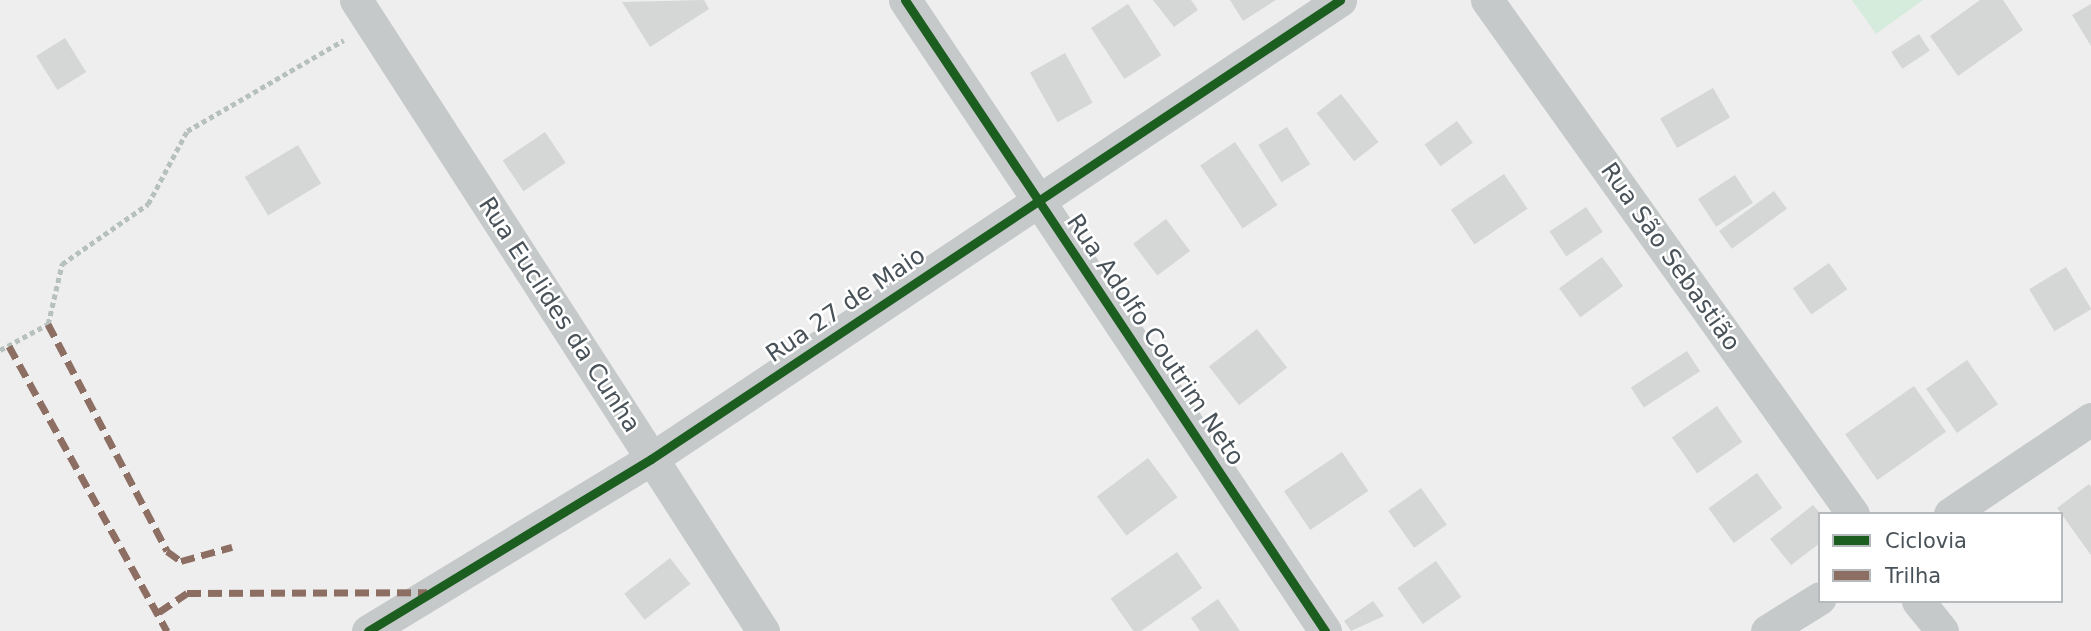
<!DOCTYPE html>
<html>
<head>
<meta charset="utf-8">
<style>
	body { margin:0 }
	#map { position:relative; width:2091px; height:631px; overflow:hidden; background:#efeeee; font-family:"DejaVu Sans",sans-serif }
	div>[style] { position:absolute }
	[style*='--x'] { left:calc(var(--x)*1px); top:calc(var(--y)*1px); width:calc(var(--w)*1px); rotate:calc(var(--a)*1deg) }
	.green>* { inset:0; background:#d5ebdc }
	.building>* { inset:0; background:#d5d6d6; transform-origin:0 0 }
	.path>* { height:4.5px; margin-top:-2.25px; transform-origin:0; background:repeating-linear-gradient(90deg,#b6c0bc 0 5px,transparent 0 8.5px) }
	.street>* { height:33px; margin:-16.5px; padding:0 16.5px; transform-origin:16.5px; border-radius:16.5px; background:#c6c9c9 }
	.quiet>* { height:7px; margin-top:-3.5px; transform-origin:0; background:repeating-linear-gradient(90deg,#8d6e63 0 14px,transparent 0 21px) }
	.cycleway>* { height:9px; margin:-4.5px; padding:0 4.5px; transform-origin:4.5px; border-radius:4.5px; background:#1b5e20 }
	span { translate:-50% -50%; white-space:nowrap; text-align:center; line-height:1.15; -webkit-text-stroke:5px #fff; paint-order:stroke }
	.street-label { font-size:24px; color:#485258 }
	.legend { position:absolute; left:1818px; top:512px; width:245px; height:91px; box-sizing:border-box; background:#fff; border:2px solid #b6babc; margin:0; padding:9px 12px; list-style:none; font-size:21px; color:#485258 }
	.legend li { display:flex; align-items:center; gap:14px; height:35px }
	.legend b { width:35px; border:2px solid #b6babc }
</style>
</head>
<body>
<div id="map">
	<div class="green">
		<div style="clip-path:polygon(1852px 0,1923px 0,1876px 34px)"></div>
	</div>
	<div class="building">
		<div style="clip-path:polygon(704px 0,709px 9px,650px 47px,622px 2px)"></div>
		<div style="clip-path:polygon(1153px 0,1191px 0,1198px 10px,1174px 27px)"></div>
		<div style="clip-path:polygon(1230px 0,1276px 0,1243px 21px)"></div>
		<div style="clip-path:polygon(1980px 0,2003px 0,2023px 30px,1958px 76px,1930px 36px)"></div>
		<div style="left:1128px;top:4px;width:61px;height:44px;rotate:57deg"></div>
		<div style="clip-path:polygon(2091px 4px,2091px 46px,2072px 15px)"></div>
		<div style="left:1919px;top:34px;width:20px;height:33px;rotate:57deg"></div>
		<div style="left:65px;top:38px;width:40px;height:34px;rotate:58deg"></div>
		<div style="left:1065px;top:53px;width:57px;height:40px;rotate:61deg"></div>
		<div style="left:1713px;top:88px;width:34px;height:61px;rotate:60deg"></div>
		<div style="left:1341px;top:94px;width:61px;height:31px;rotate:52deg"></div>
		<div style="left:1457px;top:121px;width:27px;height:40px;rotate:54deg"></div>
		<div style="left:1287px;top:127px;width:44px;height:34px;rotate:58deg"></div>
		<div style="left:545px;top:132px;width:37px;height:51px;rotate:56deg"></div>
		<div style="left:1235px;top:142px;width:76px;height:42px;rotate:56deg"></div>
		<div style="left:298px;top:145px;width:45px;height:62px;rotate:59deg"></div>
		<div style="left:1504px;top:174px;width:42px;height:64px;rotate:56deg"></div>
		<div style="left:1735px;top:175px;width:33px;height:44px;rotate:57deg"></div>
		<div style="left:1774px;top:191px;width:22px;height:68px;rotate:54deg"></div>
		<div style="left:1586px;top:207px;width:30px;height:44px;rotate:56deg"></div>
		<div style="left:1166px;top:219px;width:40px;height:41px;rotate:53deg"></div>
		<div style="left:1602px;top:257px;width:36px;height:53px;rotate:54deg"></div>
		<div style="left:1829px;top:263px;width:32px;height:44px;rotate:55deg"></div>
		<div style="left:2066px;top:267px;width:49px;height:43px;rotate:59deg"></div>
		<div style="left:1257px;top:329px;width:49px;height:61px;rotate:52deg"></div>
		<div style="left:1687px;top:351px;width:24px;height:67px;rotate:57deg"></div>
		<div style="left:1967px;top:360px;width:54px;height:50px;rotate:55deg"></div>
		<div style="left:1914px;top:386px;width:56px;height:84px;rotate:55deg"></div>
		<div style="left:1717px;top:406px;width:44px;height:55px;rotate:55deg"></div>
		<div style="left:1342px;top:452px;width:47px;height:70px;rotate:56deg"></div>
		<div style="left:1148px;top:458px;width:49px;height:64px;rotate:53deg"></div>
		<div style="left:1757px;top:473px;width:43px;height:60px;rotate:54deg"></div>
		<div style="clip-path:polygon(2089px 484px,2091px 487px,2091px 555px,2057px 508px)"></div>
		<div style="left:1421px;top:488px;width:45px;height:40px;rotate:55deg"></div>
		<div style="clip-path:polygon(1813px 505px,1820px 513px,1820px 543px,1791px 565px,1770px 539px)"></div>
		<div style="left:1177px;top:552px;width:44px;height:81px;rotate:55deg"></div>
		<div style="left:670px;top:558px;width:33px;height:58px;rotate:52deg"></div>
		<div style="left:1436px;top:561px;width:44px;height:47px;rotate:55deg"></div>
		<div style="clip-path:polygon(1218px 599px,1240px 631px,1200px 631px,1191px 618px)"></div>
		<div style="clip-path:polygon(1373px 601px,1384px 616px,1351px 631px,1344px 621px)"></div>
	</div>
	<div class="path">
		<div style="--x:0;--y:350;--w:55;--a:-28.4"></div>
		<div style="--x:48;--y:324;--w:62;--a:-76.9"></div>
		<div style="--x:62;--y:264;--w:105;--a:-34.9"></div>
		<div style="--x:148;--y:204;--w:83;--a:-61.9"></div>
		<div style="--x:187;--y:131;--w:181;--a:-30.1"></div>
	</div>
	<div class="street">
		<div style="--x:356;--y:0;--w:751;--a:57.18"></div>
		<div style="--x:905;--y:0;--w:758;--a:56.35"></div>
		<div style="--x:1487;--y:0;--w:631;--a:54.55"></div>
		<div style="--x:1950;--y:514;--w:170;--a:-34"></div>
		<div style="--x:1918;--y:601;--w:38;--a:51"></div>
		<div style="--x:368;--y:631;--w:331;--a:-31.3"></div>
		<div style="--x:651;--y:459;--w:828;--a:-33.67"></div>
		<div style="--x:1767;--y:631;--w:62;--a:-31.9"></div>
	</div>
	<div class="quiet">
		<div style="--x:48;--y:324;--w:256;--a:62.3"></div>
		<div style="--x:167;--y:551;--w:17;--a:36"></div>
		<div style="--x:181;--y:561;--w:53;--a:-15.4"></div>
		<div style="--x:9;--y:346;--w:326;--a:61"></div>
		<div style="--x:159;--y:612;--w:34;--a:-34"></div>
		<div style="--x:187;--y:593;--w:240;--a:-0.2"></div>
	</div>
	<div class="cycleway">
		<div style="--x:905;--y:0;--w:758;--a:56.35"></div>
		<div style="--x:368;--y:631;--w:331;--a:-31.3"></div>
		<div style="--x:651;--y:459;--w:828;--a:-33.67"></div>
	</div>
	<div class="street-label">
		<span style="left:1670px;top:257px;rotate:55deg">Rua São Sebastião</span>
		<span style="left:846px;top:305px;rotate:-34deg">Rua 27 de Maio</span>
		<span style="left:559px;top:315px;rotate:57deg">Rua Euclides da Cunha</span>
		<span style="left:1155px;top:340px;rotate:56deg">Rua Adolfo Coutrim Neto</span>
	</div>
	<ul class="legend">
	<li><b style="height:9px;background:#1b5e20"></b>Ciclovia</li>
	<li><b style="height:9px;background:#8d6e63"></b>Trilha</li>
	</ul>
</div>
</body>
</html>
